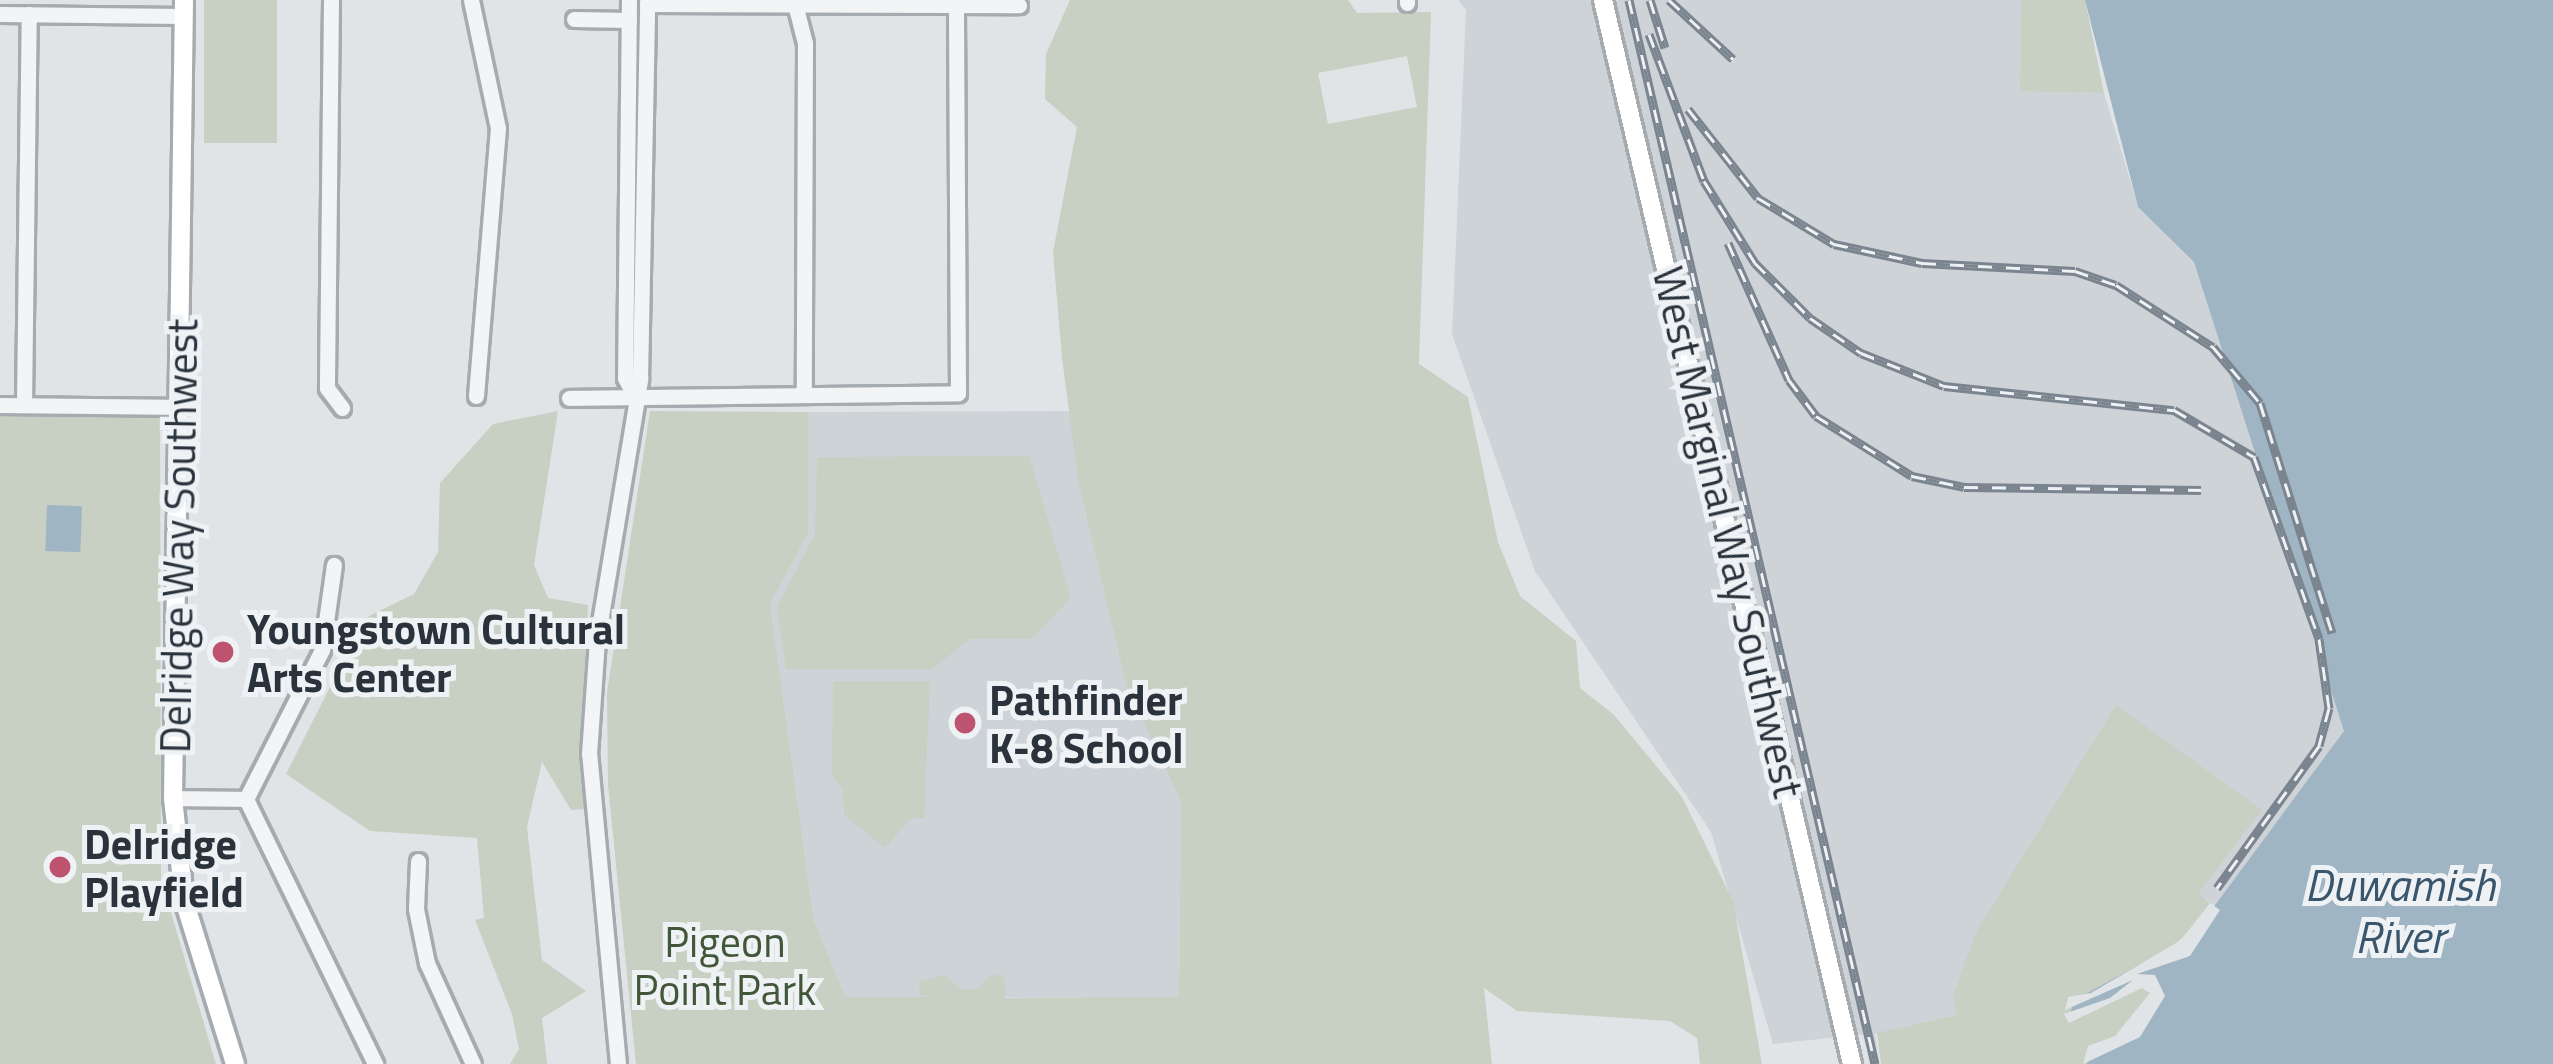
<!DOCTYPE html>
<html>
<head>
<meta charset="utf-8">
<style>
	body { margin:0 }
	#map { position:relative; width:2553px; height:1064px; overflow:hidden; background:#e0e4e7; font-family:"Titillium Web",sans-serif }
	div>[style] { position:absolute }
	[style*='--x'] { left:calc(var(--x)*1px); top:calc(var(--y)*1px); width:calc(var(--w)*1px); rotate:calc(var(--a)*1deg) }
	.built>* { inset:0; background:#ced3d8 }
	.green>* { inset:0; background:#c7d0c2; transform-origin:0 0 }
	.water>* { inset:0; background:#9fb5c3; transform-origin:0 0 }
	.pier>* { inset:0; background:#e0e4e7 }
	.roads { filter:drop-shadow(3px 0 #a6abb0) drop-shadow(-3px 0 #a6abb0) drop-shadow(0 3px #a6abb0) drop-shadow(0 -3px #a6abb0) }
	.minor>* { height:15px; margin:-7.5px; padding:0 7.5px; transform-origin:7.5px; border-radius:7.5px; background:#f2f4f6 }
	.major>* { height:18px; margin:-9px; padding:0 9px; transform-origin:9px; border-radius:9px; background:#fff }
	.rail>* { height:9px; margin-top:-4.5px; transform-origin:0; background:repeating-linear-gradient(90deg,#eff2f5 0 14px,#7b858f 0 28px); box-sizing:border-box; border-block:3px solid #7b858f }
	.dots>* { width:33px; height:33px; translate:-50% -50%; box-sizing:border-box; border:6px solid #eff2f5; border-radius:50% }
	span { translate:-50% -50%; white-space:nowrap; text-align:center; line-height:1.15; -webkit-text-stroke:10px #eff2f5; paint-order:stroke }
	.street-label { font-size:42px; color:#2a333c }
	.poi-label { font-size:42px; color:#2a333c; font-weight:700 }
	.left { translate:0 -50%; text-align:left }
	.park-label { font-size:42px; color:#425739 }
	.water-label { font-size:45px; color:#39566c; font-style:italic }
</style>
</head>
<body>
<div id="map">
	<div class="built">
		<div style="clip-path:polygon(1458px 0,2021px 0,2020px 90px,2104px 93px,2138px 207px,2194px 261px,2221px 343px,2390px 699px,2226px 914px,2198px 894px,1957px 1015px,1875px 1034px,1879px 1064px,1871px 1064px,1866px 1034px,1773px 1044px,1711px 832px,1535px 571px,1452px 334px,1466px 10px)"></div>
		<div style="clip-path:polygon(1072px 411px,1079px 486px,1126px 685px,1181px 802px,1179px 998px,846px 997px,814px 921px,770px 604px,808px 533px,808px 412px)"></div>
	</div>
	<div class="green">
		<div style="left:204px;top:0;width:73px;height:143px"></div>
		<div style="clip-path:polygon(evenodd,1070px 0,1348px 0,1357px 13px,1431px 12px,1419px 364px,1468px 397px,1498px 542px,1520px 596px,1576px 641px,1580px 688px,1614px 715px,1682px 797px,1733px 901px,1762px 1064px,1700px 1064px,1697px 1038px,1670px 1021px,1517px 1011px,1484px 988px,1492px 1064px,636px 1064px,608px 785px,607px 693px,650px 411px,808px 412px,808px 533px,770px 604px,814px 921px,846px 997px,938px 997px,920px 995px,919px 981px,944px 975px,961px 989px,977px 989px,993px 974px,1004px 977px,1005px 998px,1179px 997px,1181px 802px,1126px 685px,1079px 486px,1062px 358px,1053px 252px,1077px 127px,1045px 99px,1046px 54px,1070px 0,1407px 56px,1417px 107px,1328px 124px,1318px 73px,1407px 56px)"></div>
		<div style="clip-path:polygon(2021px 0,2085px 0,2104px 93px,2020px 91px)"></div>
		<div style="clip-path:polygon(558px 411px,534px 565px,548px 598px,588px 605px,581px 744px,587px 809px,571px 810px,542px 762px,527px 827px,542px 960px,586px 991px,542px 1018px,547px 1064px,510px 1064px,519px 1049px,512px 1014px,475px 920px,484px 918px,477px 838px,370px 831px,286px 774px,365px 618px,414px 594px,438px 552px,440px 483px,493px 424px)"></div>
		<div style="clip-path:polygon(0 416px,160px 417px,161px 879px,216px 1064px,0 1064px)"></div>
		<div style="clip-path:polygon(1029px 456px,1071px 598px,1032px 639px,970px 639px,932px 669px,786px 669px,777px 607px,815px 534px,817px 457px)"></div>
		<div style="clip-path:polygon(833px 681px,930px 681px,924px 818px,911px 818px,885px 848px,844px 815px,843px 789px,832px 776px)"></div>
		<div style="clip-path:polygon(2116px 705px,2262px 810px,2198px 893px,2213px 906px,2138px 983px,2155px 994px,2134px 1026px,2086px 1064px,1881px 1064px,1877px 1033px,1957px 1015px,1953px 997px,1975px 934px)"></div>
	</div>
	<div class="water">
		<div style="clip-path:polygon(2085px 0,2553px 0,2553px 1064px,2086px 1064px,2152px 999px,2148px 983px,2070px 1017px,2073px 1001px,2193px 935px,2344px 731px,2194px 262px,2138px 207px)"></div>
		<div style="left:47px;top:505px;width:35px;height:46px;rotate:2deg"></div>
	</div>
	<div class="pier">
		<div style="clip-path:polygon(2210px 903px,2220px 910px,2190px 956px,2137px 974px,2155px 975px,2165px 996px,2140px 1037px,2083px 1064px,2088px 1046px,2115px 1036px,2150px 993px,2142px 988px,2069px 1023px,2064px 1014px,2110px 998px,2133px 980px,2065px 1010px,2068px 997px,2091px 993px,2181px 940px)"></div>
	</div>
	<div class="roads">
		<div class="minor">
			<div style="--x:331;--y:0;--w:388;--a:90.6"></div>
			<div style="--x:327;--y:388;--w:25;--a:53"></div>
			<div style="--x:471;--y:0;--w:131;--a:78.1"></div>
			<div style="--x:498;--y:128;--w:269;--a:94.7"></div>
			<div style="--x:629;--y:0;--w:378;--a:90.6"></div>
			<div style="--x:625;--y:378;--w:17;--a:62"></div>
			<div style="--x:794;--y:0;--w:44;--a:75.7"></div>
			<div style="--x:805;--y:43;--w:350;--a:90.2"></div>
			<div style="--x:1407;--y:3;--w:3;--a:-90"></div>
			<div style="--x:647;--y:4;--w:372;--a:0.2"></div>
			<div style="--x:0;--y:14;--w:183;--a:0.6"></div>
			<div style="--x:574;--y:19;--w:55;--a:1"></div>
			<div style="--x:569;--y:398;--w:389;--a:-0.7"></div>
			<div style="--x:958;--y:393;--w:388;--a:-90.3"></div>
			<div style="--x:0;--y:405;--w:182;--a:0.6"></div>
			<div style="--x:24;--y:405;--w:391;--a:-89.3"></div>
			<div style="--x:173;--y:798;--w:73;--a:0.8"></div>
			<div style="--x:246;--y:799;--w:295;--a:64"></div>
			<div style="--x:246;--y:799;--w:167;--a:-63"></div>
			<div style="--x:322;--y:650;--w:86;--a:-82"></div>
			<div style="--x:418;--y:861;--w:48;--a:92.4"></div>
			<div style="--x:416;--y:909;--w:55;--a:78.5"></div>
			<div style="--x:427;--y:963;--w:111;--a:65.5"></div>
			<div style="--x:618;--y:1064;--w:311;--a:-95.3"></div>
			<div style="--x:589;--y:754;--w:114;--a:-86"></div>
			<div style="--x:597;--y:640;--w:265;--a:-80.6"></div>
			<div style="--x:640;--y:379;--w:379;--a:-88.9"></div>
		</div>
		<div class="major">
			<div style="--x:184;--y:0;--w:798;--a:90.79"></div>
			<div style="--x:173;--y:798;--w:103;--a:83.8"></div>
			<div style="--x:184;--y:900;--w:172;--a:72.7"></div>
			<div style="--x:1603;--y:0;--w:1093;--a:76.83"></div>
		</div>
	</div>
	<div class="rail">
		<div style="--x:1629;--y:0;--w:1092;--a:76.98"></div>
		<div style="--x:1650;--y:0;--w:50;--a:72.6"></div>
		<div style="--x:1669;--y:0;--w:87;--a:42.7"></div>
		<div style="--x:1649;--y:34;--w:157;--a:69.5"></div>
		<div style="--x:1704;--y:181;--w:97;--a:58.1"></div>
		<div style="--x:1755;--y:263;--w:78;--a:45"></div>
		<div style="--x:1810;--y:318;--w:62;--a:34.5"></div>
		<div style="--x:1861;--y:353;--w:89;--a:21.7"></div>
		<div style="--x:1944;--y:386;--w:231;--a:6"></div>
		<div style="--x:2174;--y:410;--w:93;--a:30.4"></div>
		<div style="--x:2254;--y:457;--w:193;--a:70.3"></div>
		<div style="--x:2319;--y:639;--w:70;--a:81.8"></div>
		<div style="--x:2329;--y:708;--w:39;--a:105"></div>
		<div style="--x:2319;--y:746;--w:175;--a:125.7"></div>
		<div style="--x:1688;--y:109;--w:113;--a:51.8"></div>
		<div style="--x:1758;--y:198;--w:89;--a:31.2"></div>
		<div style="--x:1834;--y:244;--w:90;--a:12.2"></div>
		<div style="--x:1922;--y:263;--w:153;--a:3"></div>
		<div style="--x:2075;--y:271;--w:43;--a:18.9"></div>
		<div style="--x:2116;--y:285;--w:115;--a:32.6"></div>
		<div style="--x:2213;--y:347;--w:73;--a:50"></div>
		<div style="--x:2260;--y:403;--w:241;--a:72.6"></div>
		<div style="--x:1728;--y:243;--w:150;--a:66"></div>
		<div style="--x:1789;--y:380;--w:45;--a:53.1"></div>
		<div style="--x:1816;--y:416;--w:113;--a:32"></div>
		<div style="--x:1912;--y:476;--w:53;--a:11.9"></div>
		<div style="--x:1964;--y:487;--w:237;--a:0.7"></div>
	</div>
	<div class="dots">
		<div style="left:223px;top:652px;background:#be5370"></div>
		<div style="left:965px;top:723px;background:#be5370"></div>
		<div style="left:60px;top:867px;background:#be5370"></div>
	</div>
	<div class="street-label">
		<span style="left:1729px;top:532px;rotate:77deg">West Marginal Way Southwest</span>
		<span style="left:178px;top:536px;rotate:-89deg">Delridge Way Southwest</span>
	</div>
	<div class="poi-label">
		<span class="left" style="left:247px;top:652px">Youngstown Cultural<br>Arts Center</span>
		<span class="left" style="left:989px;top:723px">Pathfinder<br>K-8 School</span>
		<span class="left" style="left:84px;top:867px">Delridge<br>Playfield</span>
	</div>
	<div class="park-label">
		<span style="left:725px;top:965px">Pigeon<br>Point Park</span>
	</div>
	<div class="water-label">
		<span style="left:2400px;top:911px">Duwamish<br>River</span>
	</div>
</div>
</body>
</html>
